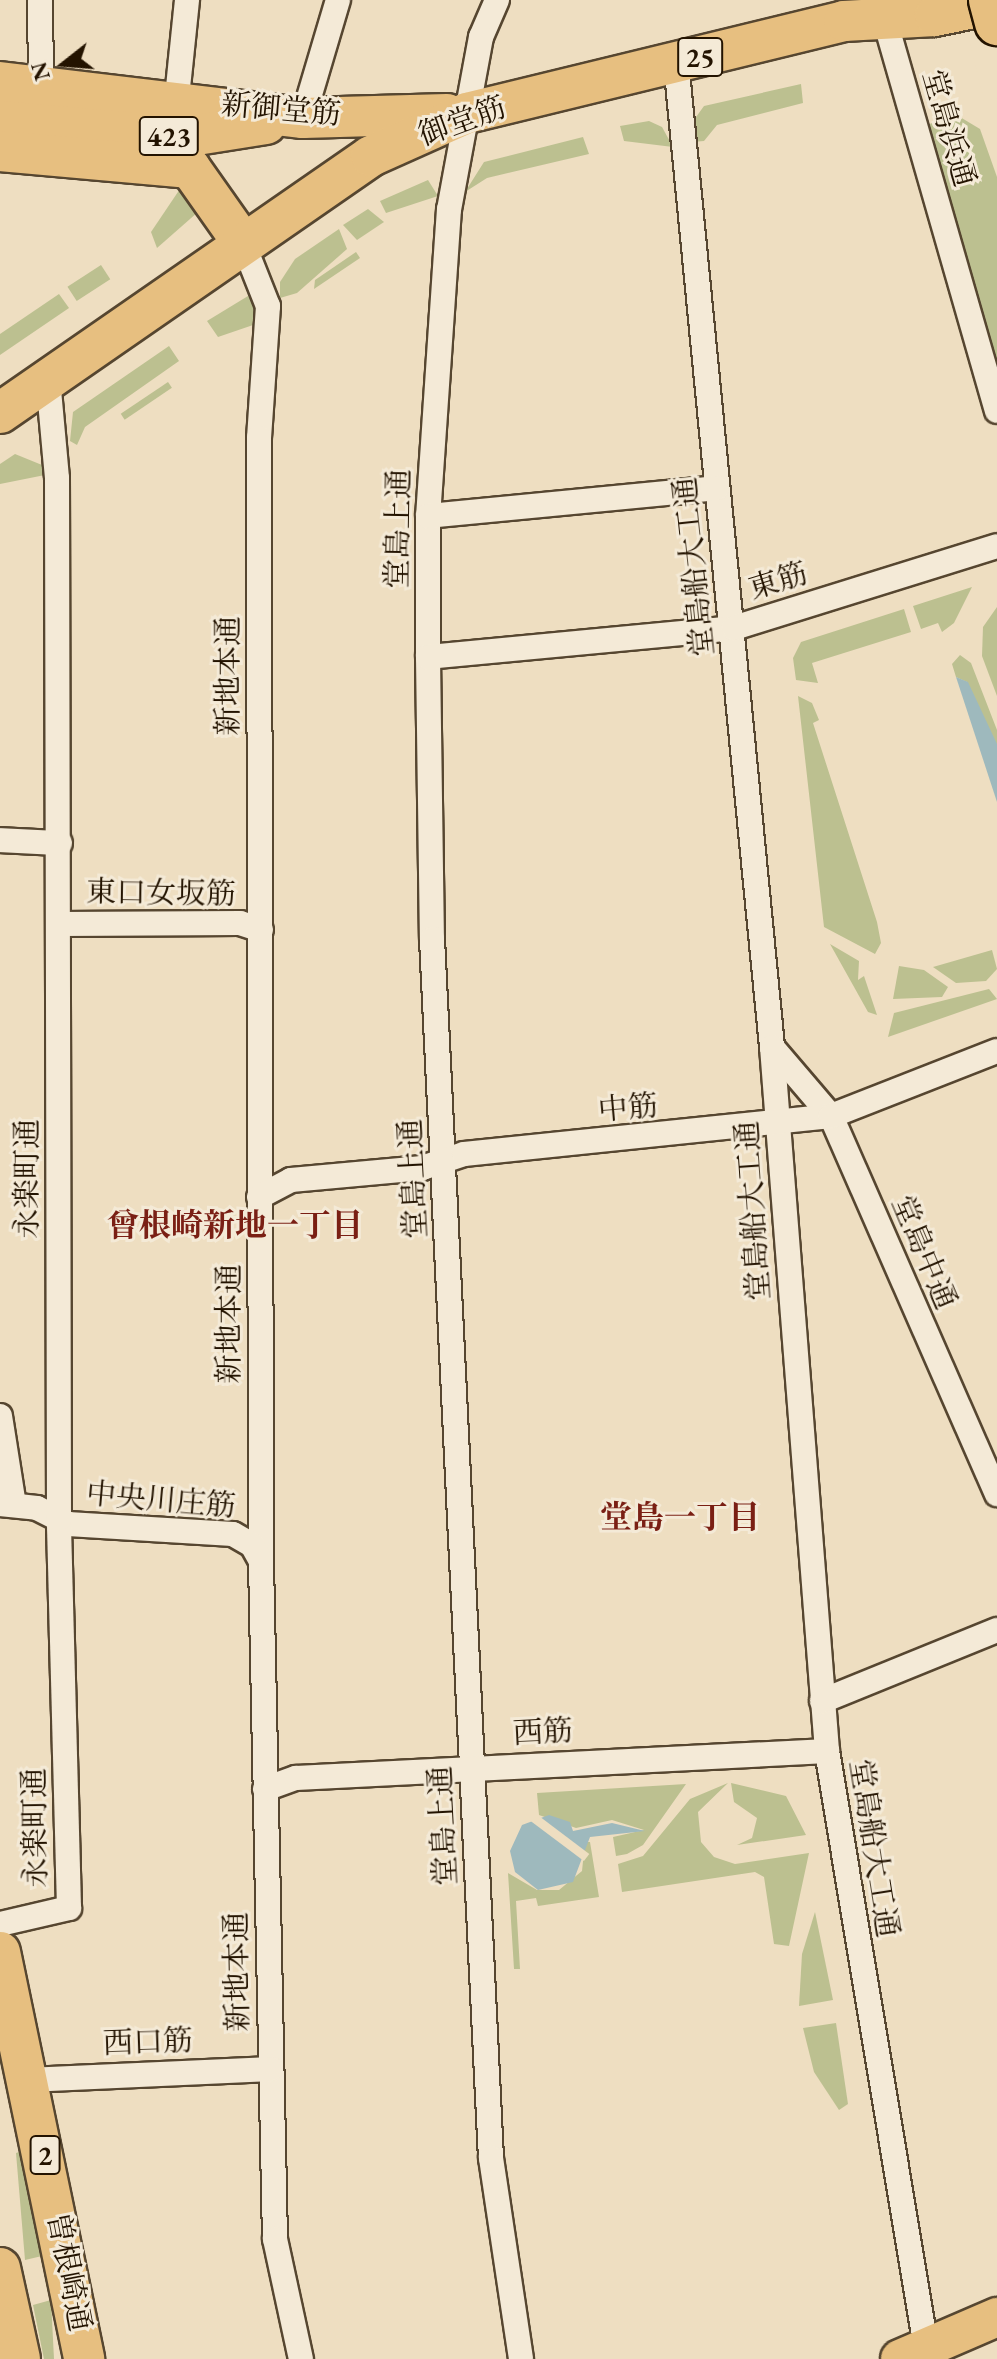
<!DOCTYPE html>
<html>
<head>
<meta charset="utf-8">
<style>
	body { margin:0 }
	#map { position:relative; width:997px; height:2359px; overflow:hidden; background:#eedec1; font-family:"EB Garamond","Noto Serif JP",serif }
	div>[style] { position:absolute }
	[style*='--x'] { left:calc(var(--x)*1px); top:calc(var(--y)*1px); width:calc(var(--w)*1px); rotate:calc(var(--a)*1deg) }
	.green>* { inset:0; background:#bcc090; transform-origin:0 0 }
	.water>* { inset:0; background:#9eb9bd }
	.pier>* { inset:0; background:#eedec1; transform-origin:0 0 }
	.roads { filter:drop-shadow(2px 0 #564630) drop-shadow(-2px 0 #564630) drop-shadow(0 2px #564630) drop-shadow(0 -2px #564630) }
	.minor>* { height:24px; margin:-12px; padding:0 12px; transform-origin:12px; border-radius:12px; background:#f4ead7 }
	.primary>* { height:38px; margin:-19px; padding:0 19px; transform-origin:19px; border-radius:19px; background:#e7bf80 }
	.trunk>* { height:40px; margin:-20px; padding:0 20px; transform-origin:20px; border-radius:20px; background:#e7bf80 }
	.bridges { filter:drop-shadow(2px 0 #231300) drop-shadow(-2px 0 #231300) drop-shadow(0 2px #231300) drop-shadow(0 -2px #231300) }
	.motorway-bridge>* { height:44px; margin:-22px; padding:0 22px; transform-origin:22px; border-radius:22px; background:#e7bf80 }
	span { translate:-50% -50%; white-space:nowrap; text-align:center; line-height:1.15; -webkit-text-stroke:6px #f4ead7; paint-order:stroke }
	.shield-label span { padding:2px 6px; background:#f4ead7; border:2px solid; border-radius:6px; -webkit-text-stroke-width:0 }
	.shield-label { font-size:28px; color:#231300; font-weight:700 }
	.street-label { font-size:30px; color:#231300 }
	.neighbourhood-label { font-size:32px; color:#7a1f14; font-weight:700 }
	.north { position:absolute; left:24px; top:24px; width:80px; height:80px; -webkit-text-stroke:6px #f4ead7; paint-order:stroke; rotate:253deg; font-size:22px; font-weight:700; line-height:32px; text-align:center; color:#231300 }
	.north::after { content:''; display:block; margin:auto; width:28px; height:36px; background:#231300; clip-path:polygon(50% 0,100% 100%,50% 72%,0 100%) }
</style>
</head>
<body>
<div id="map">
	<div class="green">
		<div style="clip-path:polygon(801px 84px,803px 103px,717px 125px,704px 141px,692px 142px,691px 124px,704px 106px)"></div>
		<div style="clip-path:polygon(955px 114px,980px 129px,997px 177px,997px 365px,927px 125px)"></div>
		<div style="clip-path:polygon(649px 121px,662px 127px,673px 147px,624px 141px,620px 126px)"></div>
		<div style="clip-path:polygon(583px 137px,589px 154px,487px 178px,465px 192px,484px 162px)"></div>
		<div style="clip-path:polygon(428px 180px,438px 196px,386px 213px,380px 201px)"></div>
		<div style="clip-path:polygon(184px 183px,198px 212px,157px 248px,151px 232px)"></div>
		<div style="clip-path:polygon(368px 209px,384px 222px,357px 240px,343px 225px)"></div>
		<div style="clip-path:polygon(339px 229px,347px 249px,297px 293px,280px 298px,280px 282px,295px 259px)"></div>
		<div style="clip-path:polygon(356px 252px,360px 258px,314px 289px,315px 280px)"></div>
		<div style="left:101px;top:265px;width:17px;height:40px;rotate:57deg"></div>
		<div style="clip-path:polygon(59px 294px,69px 308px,0 355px,0 334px)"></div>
		<div style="clip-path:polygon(248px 296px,256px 301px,259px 323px,218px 337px,207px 321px)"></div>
		<div style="clip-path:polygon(169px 346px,179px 361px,85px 427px,77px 445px,70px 441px,73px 412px)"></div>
		<div style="left:168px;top:382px;width:7px;height:57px;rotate:56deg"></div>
		<div style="clip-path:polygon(15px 454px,42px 465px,45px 475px,0 484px,0 464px)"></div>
		<div style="clip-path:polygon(972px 587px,954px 623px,942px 632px,938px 623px,921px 629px,913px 606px)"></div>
		<div style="clip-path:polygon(997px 607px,997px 696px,982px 656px,983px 627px)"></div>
		<div style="clip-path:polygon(904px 609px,911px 632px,812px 663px,818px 683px,796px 680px,793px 658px,801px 642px)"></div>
		<div style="clip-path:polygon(960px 655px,971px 663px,997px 730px,997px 746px,967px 682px,956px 677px,952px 664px)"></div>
		<div style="clip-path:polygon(798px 696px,812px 703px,819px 720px,813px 723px,877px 922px,881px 943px,875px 954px,824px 927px)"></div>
		<div style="clip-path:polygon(830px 944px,859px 961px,858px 980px,864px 976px,877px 1015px,868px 1012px)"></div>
		<div style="clip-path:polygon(992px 950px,997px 969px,986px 981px,956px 983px,933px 967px)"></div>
		<div style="clip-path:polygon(899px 966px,924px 970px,948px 987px,942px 997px,893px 999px)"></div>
		<div style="clip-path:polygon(989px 989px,997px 999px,888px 1037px,894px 1013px)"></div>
		<div style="clip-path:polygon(728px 1783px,698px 1812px,701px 1842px,714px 1857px,735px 1864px,809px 1853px,789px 1946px,774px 1944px,764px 1877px,755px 1872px,622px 1892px,618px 1864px,643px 1856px,690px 1799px)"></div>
		<div style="clip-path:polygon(731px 1783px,786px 1796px,806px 1835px,737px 1845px,752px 1838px,757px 1818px,734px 1802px)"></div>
		<div style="clip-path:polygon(686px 1784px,643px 1845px,627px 1854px,616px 1856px,613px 1837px,644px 1830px,612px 1820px,576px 1828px,539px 1815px,537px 1793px)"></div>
		<div style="clip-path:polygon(585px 1842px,590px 1842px,599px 1897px,538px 1906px,536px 1898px,516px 1901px,520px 1969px,514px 1969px,508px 1873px,537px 1890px,559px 1890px,582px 1871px)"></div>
		<div style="clip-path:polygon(815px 1912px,833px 2000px,799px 2006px,802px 1954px)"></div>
		<div style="clip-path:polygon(836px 2023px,848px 2104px,839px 2110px,814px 2072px,803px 2028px)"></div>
		<div style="clip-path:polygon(19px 2152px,42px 2256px,25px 2260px,16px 2153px)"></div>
		<div style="clip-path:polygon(51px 2300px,54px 2359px,44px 2359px,33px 2305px)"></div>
	</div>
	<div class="water">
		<div style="clip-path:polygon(956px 677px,968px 682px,997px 744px,997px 802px)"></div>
		<div style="clip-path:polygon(549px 1815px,570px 1822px,573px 1831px,612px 1823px,645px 1831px,590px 1837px,573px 1882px,538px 1890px,515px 1872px,510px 1851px,522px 1825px)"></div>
	</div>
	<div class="pier">
		<div style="clip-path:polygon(960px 0,997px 0,997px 98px,984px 101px)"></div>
		<div style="left:535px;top:1813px;width:68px;height:9px;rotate:37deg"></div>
	</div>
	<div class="roads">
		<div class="minor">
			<div style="--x:40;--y:0;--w:85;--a:89.3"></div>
			<div style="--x:497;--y:0;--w:40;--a:113.4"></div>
			<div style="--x:481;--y:37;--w:175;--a:100.5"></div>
			<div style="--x:449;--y:209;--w:308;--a:93.9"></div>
			<div style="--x:428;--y:516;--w:141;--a:90"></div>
			<div style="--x:428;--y:657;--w:282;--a:89.2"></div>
			<div style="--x:432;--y:939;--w:1220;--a:87.23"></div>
			<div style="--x:491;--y:2158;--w:203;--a:81.5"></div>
			<div style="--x:882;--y:10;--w:417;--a:74"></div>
			<div style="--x:676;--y:62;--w:990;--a:84.43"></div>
			<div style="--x:772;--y:1047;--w:706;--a:85.53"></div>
			<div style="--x:827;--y:1751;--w:616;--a:80.57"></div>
			<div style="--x:177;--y:97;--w:98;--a:-84.1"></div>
			<div style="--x:303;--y:118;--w:123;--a:-73.5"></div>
			<div style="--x:243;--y:243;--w:68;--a:68.4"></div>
			<div style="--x:268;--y:306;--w:132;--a:93.9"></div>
			<div style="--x:259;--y:438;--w:1123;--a:89.9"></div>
			<div style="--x:261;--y:1561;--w:678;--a:88.82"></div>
			<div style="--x:275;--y:2239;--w:123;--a:77.8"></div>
			<div style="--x:428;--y:516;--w:290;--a:-5.5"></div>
			<div style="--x:428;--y:657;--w:307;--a:-5.4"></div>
			<div style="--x:734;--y:628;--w:275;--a:-17.3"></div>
			<div style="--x:0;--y:840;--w:60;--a:2.9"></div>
			<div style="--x:61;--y:924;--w:179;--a:-0.3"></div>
			<div style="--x:240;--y:923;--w:22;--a:18"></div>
			<div style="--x:772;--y:1047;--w:91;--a:49.5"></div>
			<div style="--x:831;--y:1116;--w:413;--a:66.3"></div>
			<div style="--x:259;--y:1197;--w:36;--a:-28"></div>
			<div style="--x:291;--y:1180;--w:132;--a:-5.2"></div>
			<div style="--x:422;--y:1168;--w:44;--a:-18.4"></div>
			<div style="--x:464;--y:1154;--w:369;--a:-5.9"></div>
			<div style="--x:831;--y:1116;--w:178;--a:-21.4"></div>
			<div style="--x:0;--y:1416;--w:90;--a:81.1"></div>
			<div style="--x:0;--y:1504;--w:37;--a:6"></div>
			<div style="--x:37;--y:1508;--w:35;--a:27"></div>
			<div style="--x:68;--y:1524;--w:165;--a:3.5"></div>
			<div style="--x:233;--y:1534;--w:22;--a:30"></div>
			<div style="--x:252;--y:1545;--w:18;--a:61"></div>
			<div style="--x:822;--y:1701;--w:189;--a:-22.1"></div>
			<div style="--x:265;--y:1789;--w:33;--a:-20"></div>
			<div style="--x:296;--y:1778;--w:532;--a:-2.91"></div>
			<div style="--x:0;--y:1924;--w:71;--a:-13.1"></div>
			<div style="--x:69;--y:1908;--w:389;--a:-91.5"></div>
			<div style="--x:59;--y:1519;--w:1041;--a:-90.11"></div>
			<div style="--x:57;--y:478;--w:98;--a:-95.2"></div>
			<div style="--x:28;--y:2080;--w:243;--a:-2.6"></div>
		</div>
		<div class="primary">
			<div style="--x:900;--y:2359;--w:106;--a:-23.4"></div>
		</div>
		<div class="trunk">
			<div style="--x:0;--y:82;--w:305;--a:6.8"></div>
			<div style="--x:303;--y:118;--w:144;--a:-1.6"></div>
			<div style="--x:0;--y:121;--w:185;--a:5"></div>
			<div style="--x:184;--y:137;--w:83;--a:-9"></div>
			<div style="--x:0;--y:151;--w:191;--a:5.1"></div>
			<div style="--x:190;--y:168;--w:92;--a:54.8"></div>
			<div style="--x:0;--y:413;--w:451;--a:-34.7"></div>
			<div style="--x:371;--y:156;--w:105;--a:-24.1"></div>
			<div style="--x:467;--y:113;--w:388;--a:-13.7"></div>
			<div style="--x:844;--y:21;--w:91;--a:-3.1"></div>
			<div style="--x:935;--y:16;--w:63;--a:-11.8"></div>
			<div style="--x:0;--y:1952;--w:416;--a:78.3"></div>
			<div style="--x:0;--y:2268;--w:93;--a:77.6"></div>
		</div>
	</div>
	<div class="bridges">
		<div class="motorway-bridge">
			<div style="--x:991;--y:0;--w:24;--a:75"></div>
		</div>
	</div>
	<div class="shield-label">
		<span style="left:700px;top:57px">25</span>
		<span style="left:169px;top:136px">423</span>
		<span style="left:45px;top:2155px">2</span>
	</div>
	<div class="street-label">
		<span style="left:281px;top:109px;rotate:5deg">新御堂筋</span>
		<span style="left:462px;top:121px;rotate:-20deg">御堂筋</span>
		<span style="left:949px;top:128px;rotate:74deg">堂島浜通</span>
		<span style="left:398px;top:529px;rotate:-89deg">堂島上通</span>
		<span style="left:694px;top:567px;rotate:-96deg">堂島船大工通</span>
		<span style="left:778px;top:581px;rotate:-17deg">東筋</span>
		<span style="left:228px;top:676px;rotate:-90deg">新地本通</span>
		<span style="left:161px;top:893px;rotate:1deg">東口女坂筋</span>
		<span style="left:628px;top:1108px;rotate:-5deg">中筋</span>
		<span style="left:27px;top:1179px;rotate:-90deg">永楽町通</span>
		<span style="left:413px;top:1179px;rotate:-93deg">堂島上通</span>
		<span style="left:753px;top:1211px;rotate:-94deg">堂島船大工通</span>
		<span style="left:924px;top:1252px;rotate:67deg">堂島中通</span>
		<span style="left:229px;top:1324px;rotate:-90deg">新地本通</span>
		<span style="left:161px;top:1500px;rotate:5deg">中央川庄筋</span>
		<span style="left:543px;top:1732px;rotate:-3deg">西筋</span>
		<span style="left:443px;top:1826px;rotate:-93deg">堂島上通</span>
		<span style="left:35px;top:1828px;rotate:-91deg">永楽町通</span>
		<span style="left:874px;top:1848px;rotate:81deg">堂島船大工通</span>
		<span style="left:237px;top:1972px;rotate:-91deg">新地本通</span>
		<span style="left:148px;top:2042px;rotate:-2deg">西口筋</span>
		<span style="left:69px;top:2272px;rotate:79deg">曽根崎通</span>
	</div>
	<div class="neighbourhood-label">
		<span style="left:235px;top:1225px">曾根崎新地一丁目</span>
		<span style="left:680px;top:1517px">堂島一丁目</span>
	</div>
	<div class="north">N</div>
</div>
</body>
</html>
